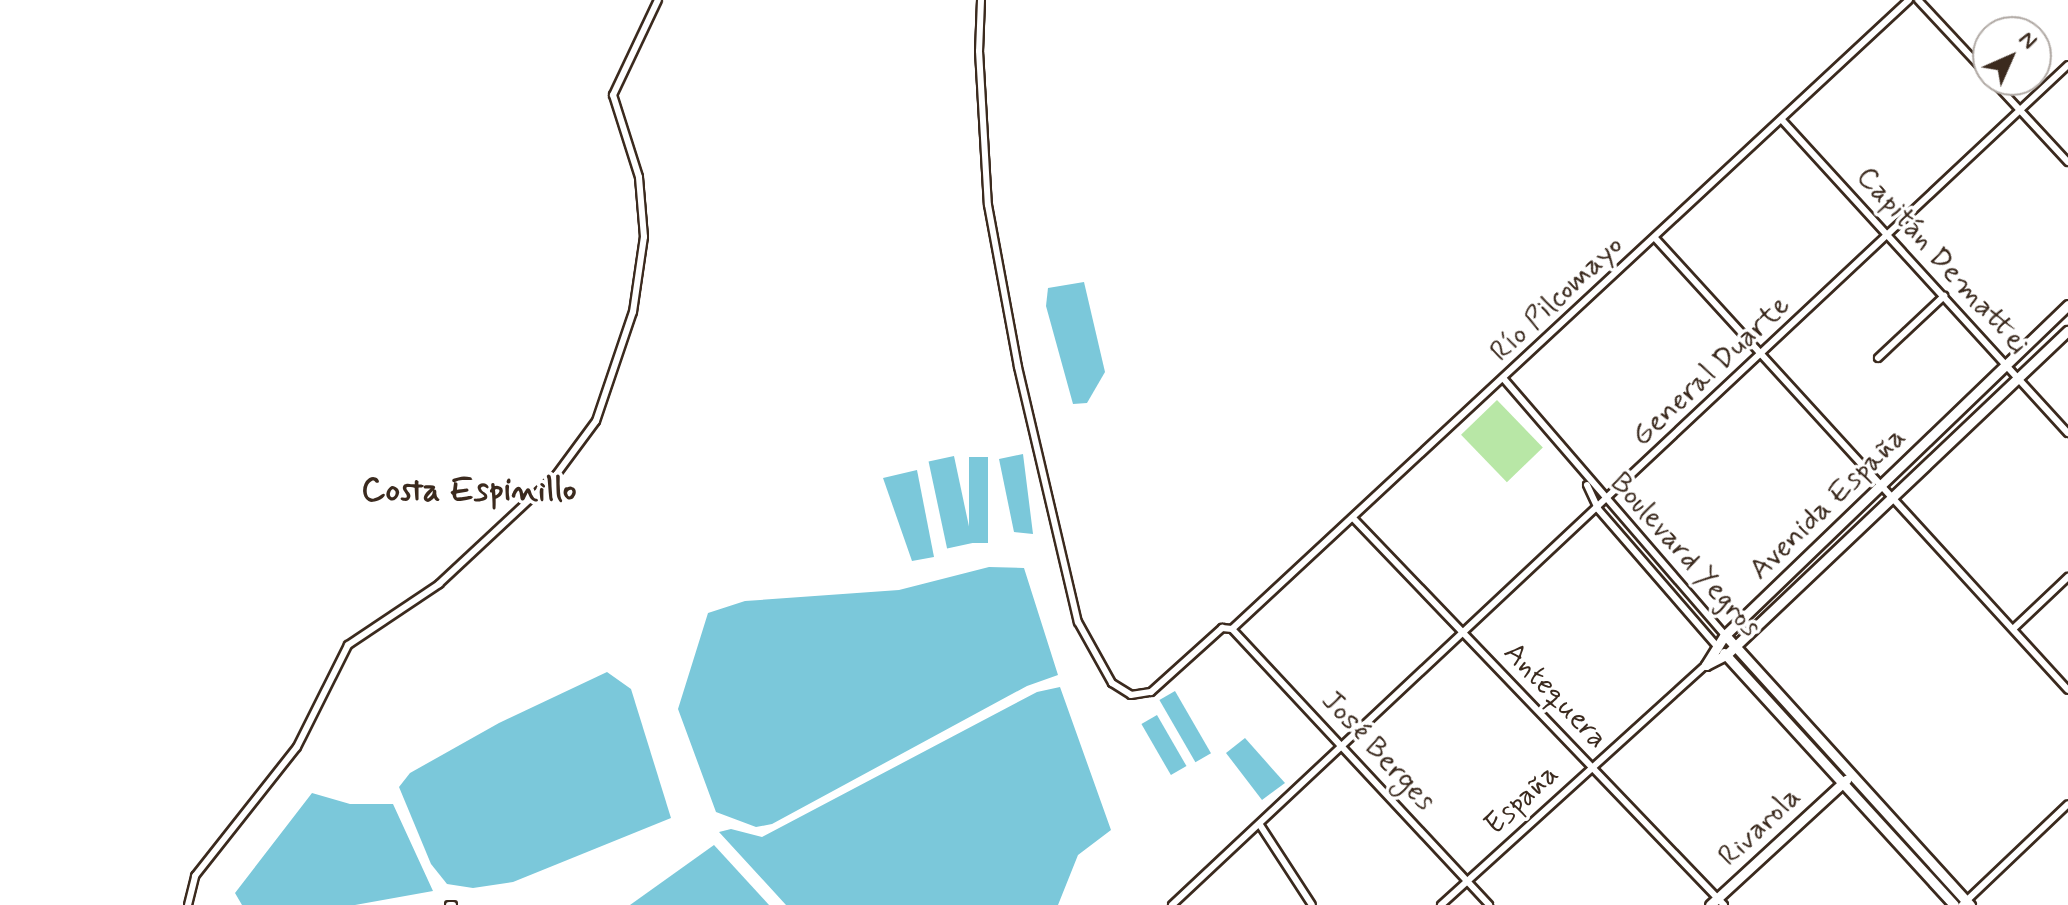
<!DOCTYPE html>
<html>
<head>
<meta charset="utf-8">
<style>
	body { margin:0 }
	#map { position:relative; width:2068px; height:905px; overflow:hidden; background:#fff; font-family:Mynerve,sans-serif }
	div>[style] { position:absolute }
	[style*='--x'] { left:calc(var(--x)*1px); top:calc(var(--y)*1px); width:calc(var(--w)*1px); rotate:calc(var(--a)*1deg) }
	.green>* { inset:0; background:#b8e7a6; transform-origin:0 0 }
	.water>* { inset:0; background:#7bc8da; transform-origin:0 0 }
	.roads { filter:drop-shadow(2px 0 #3b2a1e) drop-shadow(-2px 0 #3b2a1e) drop-shadow(0 2px #3b2a1e) drop-shadow(0 -2px #3b2a1e) }
	.street>* { height:6px; margin:-3px; padding:0 3px; transform-origin:3px; border-radius:3px; background:#fff }
	.secondary>* { height:9px; margin:-4.5px; padding:0 4.5px; transform-origin:4.5px; border-radius:4.5px; background:#fff }
	span { translate:-50% -50%; white-space:nowrap; text-align:center; line-height:1.15; -webkit-text-stroke:7px #fff; paint-order:stroke }
	.street-label { font-size:30px; color:#3b2a1e }
	.quarter-label { font-size:34px; color:#3b2a1e; font-weight:700 }
	.north { position:absolute; left:1972px; top:16px; width:80px; height:80px; box-sizing:border-box; background:#fff; border:2px solid #b1aaa5; border-radius:50%; rotate:45deg; font-size:22px; font-weight:700; line-height:32px; text-align:center; color:#3b2a1e }
	.north::after { content:''; display:block; margin:auto; width:28px; height:36px; background:#3b2a1e; clip-path:polygon(50% 0,100% 100%,50% 72%,0 100%) }
</style>
</head>
<body>
<div id="map">
	<div class="green">
		<div style="left:1497px;top:400px;width:66px;height:50px;rotate:46deg"></div>
	</div>
	<div class="water">
		<div style="clip-path:polygon(1084px 282px,1105px 372px,1087px 403px,1073px 404px,1046px 306px,1048px 288px)"></div>
		<div style="clip-path:polygon(1023px 454px,1033px 534px,1014px 532px,999px 459px)"></div>
		<div style="left:954px;top:456px;width:89px;height:26px;rotate:78deg"></div>
		<div style="left:969px;top:457px;width:19px;height:86px"></div>
		<div style="clip-path:polygon(917px 470px,934px 557px,912px 561px,883px 478px)"></div>
		<div style="clip-path:polygon(989px 567px,1024px 568px,1058px 675px,1027px 686px,772px 824px,756px 827px,716px 812px,678px 709px,708px 613px,745px 601px,899px 590px)"></div>
		<div style="clip-path:polygon(607px 672px,631px 689px,671px 818px,513px 882px,473px 888px,447px 884px,431px 864px,399px 787px,410px 773px,499px 723px)"></div>
		<div style="clip-path:polygon(1060px 687px,1111px 830px,1078px 855px,1058px 905px,786px 905px,719px 832px,731px 829px,762px 837px,1037px 692px)"></div>
		<div style="left:1175px;top:691px;width:72px;height:18px;rotate:60deg"></div>
		<div style="left:1157px;top:715px;width:59px;height:18px;rotate:60deg"></div>
		<div style="clip-path:polygon(1245px 738px,1285px 783px,1262px 800px,1226px 753px)"></div>
		<div style="clip-path:polygon(312px 793px,350px 804px,393px 804px,433px 891px,355px 905px,242px 905px,235px 893px)"></div>
		<div style="clip-path:polygon(714px 845px,769px 905px,630px 905px)"></div>
	</div>
	<div class="roads">
		<div class="street">
			<div style="--x:981;--y:0;--w:51;--a:92.2"></div>
			<div style="--x:979;--y:51;--w:154;--a:86.7"></div>
			<div style="--x:988;--y:205;--w:165;--a:79.5"></div>
			<div style="--x:1018;--y:367;--w:262;--a:76.8"></div>
			<div style="--x:1078;--y:622;--w:70;--a:60.9"></div>
			<div style="--x:1112;--y:683;--w:22;--a:32"></div>
			<div style="--x:1131;--y:695;--w:20;--a:-9"></div>
			<div style="--x:1151;--y:692;--w:96;--a:-42"></div>
			<div style="--x:1222;--y:628;--w:10;--a:6"></div>
			<div style="--x:1918;--y:0;--w:103;--a:47"></div>
			<div style="--x:1992;--y:80;--w:112;--a:47.2"></div>
			<div style="--x:1782;--y:120;--w:424;--a:47.6"></div>
			<div style="--x:1655;--y:238;--w:612;--a:47.58"></div>
			<div style="--x:1878;--y:358;--w:91;--a:-43.2"></div>
			<div style="--x:1503;--y:378;--w:340;--a:49.2"></div>
			<div style="--x:1587;--y:485;--w:26;--a:65"></div>
			<div style="--x:1598;--y:509;--w:180;--a:49.1"></div>
			<div style="--x:1353;--y:518;--w:536;--a:46.21"></div>
			<div style="--x:1232;--y:629;--w:924;--a:-42.9"></div>
			<div style="--x:1232;--y:629;--w:377;--a:47"></div>
			<div style="--x:2013;--y:629;--w:76;--a:-43.4"></div>
			<div style="--x:1260;--y:825;--w:95;--a:57"></div>
			<div style="--x:188;--y:905;--w:30;--a:-76"></div>
			<div style="--x:195;--y:876;--w:164;--a:-51.7"></div>
			<div style="--x:297;--y:747;--w:114;--a:-63.4"></div>
			<div style="--x:348;--y:645;--w:110;--a:-33.8"></div>
			<div style="--x:439;--y:584;--w:160;--a:-43"></div>
			<div style="--x:556;--y:475;--w:67;--a:-53.5"></div>
			<div style="--x:596;--y:421;--w:115;--a:-71.3"></div>
			<div style="--x:633;--y:312;--w:76;--a:-81.7"></div>
			<div style="--x:644;--y:237;--w:60;--a:-94.8"></div>
			<div style="--x:639;--y:177;--w:86;--a:-107.6"></div>
			<div style="--x:613;--y:95;--w:105;--a:-64.7"></div>
			<div style="--x:449;--y:905;--w:4;--a:0"></div>
			<div style="--x:1172;--y:905;--w:1228;--a:-43.15"></div>
			<div style="--x:1441;--y:905;--w:358;--a:-42.2"></div>
			<div style="--x:1962;--y:905;--w:146;--a:-43.6"></div>
		</div>
		<div class="secondary">
			<div style="--x:1725;--y:635;--w:365;--a:47.8"></div>
			<div style="--x:1724;--y:653;--w:341;--a:47.6"></div>
			<div style="--x:1706;--y:665;--w:36;--a:-58"></div>
			<div style="--x:1725;--y:635;--w:476;--a:-43.9"></div>
			<div style="--x:1706;--y:665;--w:22;--a:-27"></div>
			<div style="--x:1726;--y:655;--w:471;--a:-43.5"></div>
			<div style="--x:1710;--y:905;--w:185;--a:-42.6"></div>
		</div>
	</div>
	<div class="street-label">
		<span style="left:1942px;top:261px;rotate:48deg">Capitán Demattei</span>
		<span style="left:1557px;top:299px;rotate:-43deg">Río Pilcomayo</span>
		<span style="left:1711px;top:371px;rotate:-43deg">General Duarte</span>
		<span style="left:1828px;top:504px;rotate:-44deg">Avenida España</span>
		<span style="left:1685px;top:555px;rotate:48deg">Boulevard Yegros</span>
		<span style="left:1555px;top:696px;rotate:46deg">Antequera</span>
		<span style="left:1378px;top:751px;rotate:47deg">José Berges</span>
		<span style="left:1522px;top:800px;rotate:-43deg">España</span>
		<span style="left:1760px;top:827px;rotate:-43deg">Rivarola</span>
	</div>
	<div class="quarter-label">
		<span style="left:469px;top:491px">Costa Espinillo</span>
	</div>
	<div class="north">N</div>
</div>
</body>
</html>
